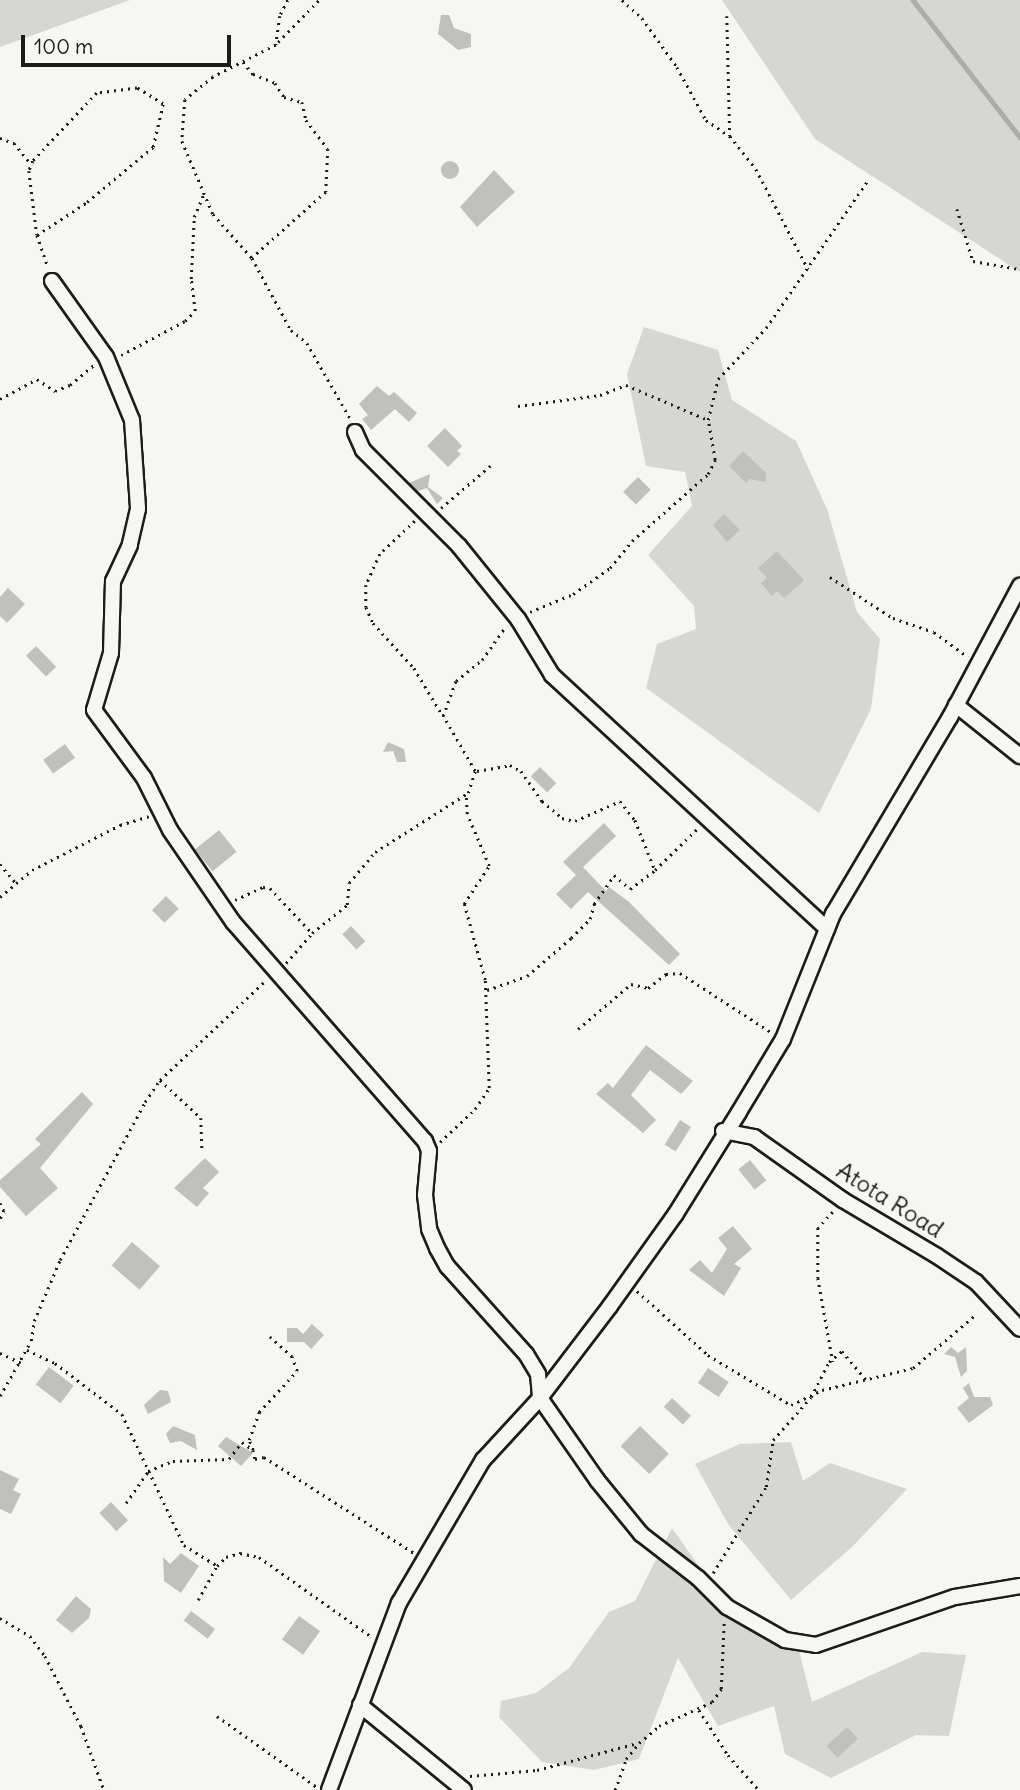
<!DOCTYPE html>
<html>
<head>
<meta charset="utf-8">
<style>
	body { margin:0 }
	#map { position:relative; width:1020px; height:1790px; overflow:hidden; background:#f6f6f2; font-family:Delius,sans-serif }
	div>[style] { position:absolute }
	[style*='--x'] { left:calc(var(--x)*1px); top:calc(var(--y)*1px); width:calc(var(--w)*1px); rotate:calc(var(--a)*1deg) }
	.green>* { inset:0; background:#d6d6d2 }
	.stream>* { height:4.5px; margin:-2.25px; padding:0 2.25px; transform-origin:2.25px; border-radius:2.25px; background:#acaca9 }
	.building>* { inset:0; background:#c0c0bd; transform-origin:0 0 }
	.round { border-radius:50% }
	.path>* { height:2.5px; margin-top:-1.25px; transform-origin:0; background:repeating-linear-gradient(90deg,#1c1c1c 0 2px,transparent 0 7px) }
	.roads { filter:drop-shadow(2px 0 #1c1c1c) drop-shadow(-2px 0 #1c1c1c) drop-shadow(0 2px #1c1c1c) drop-shadow(0 -2px #1c1c1c) }
	.street>* { height:14px; margin:-7px; padding:0 7px; transform-origin:7px; border-radius:7px; background:#f6f6f2 }
	span { translate:-50% -50%; white-space:nowrap; text-align:center; line-height:1.15; -webkit-text-stroke:6px #f6f6f2; paint-order:stroke }
	.street-label { font-size:24px; color:#1c1c1c }
	.scale { position:absolute; left:21px; top:35px; width:210px; height:32px; box-sizing:border-box; border:4px solid #1c1c1c; border-top:0; padding-left:9px; font-size:21px; line-height:24px; white-space:nowrap; color:#1c1c1c; -webkit-text-stroke:5px #f6f6f2; paint-order:stroke }
</style>
</head>
<body>
<div id="map">
	<div class="green">
		<div style="clip-path:polygon(0 0,130px 0,0 47px)"></div>
		<div style="clip-path:polygon(722px 0,1020px 0,1020px 272px,815px 139px)"></div>
		<div style="clip-path:polygon(644px 327px,718px 350px,732px 400px,796px 441px,827px 509px,857px 612px,880px 639px,871px 709px,819px 813px,646px 688px,657px 644px,696px 629px,694px 606px,648px 555px,692px 506px,685px 472px,646px 466px,627px 374px)"></div>
		<div style="clip-path:polygon(791px 1442px,803px 1481px,830px 1463px,907px 1489px,852px 1547px,791px 1600px,728px 1524px,695px 1464px,740px 1444px)"></div>
		<div style="clip-path:polygon(672px 1528px,703px 1572px,746px 1613px,796px 1639px,812px 1702px,922px 1652px,966px 1655px,949px 1736px,916px 1735px,831px 1778px,785px 1754px,774px 1706px,718px 1726px,678px 1658px,639px 1759px,594px 1770px,542px 1762px,499px 1717px,501px 1701px,536px 1693px,569px 1668px,609px 1612px,635px 1601px)"></div>
	</div>
	<div class="stream">
		<div style="--x:913;--y:0;--w:174;--a:52"></div>
	</div>
	<div class="building">
		<div style="clip-path:polygon(441px 15px,449px 15px,454px 28px,471px 34px,471px 47px,458px 50px,438px 34px)"></div>
		<div class="round" style="left:441px;top:161px;width:18px;height:18px"></div>
		<div style="clip-path:polygon(494px 170px,515px 192px,477px 227px,460px 207px)"></div>
		<div style="clip-path:polygon(377px 386px,389px 396px,394px 392px,417px 413px,409px 422px,395px 409px,371px 430px,362px 419px,368px 415px,359px 404px)"></div>
		<div style="clip-path:polygon(445px 428px,462px 446px,457px 451px,461px 454px,448px 467px,427px 446px)"></div>
		<div style="clip-path:polygon(743px 451px,766px 473px,766px 482px,750px 479px,746px 483px,729px 466px)"></div>
		<div style="clip-path:polygon(430px 474px,428px 487px,443px 498px,437px 504px,427px 488px,418px 491px,409px 483px)"></div>
		<div style="left:638px;top:477px;width:18px;height:21px;rotate:45deg"></div>
		<div style="clip-path:polygon(724px 514px,740px 530px,727px 542px,713px 525px)"></div>
		<div style="clip-path:polygon(777px 551px,804px 580px,784px 598px,777px 591px,772px 596px,761px 583px,767px 578px,758px 568px)"></div>
		<div style="clip-path:polygon(8px 588px,25px 604px,7px 623px,0 616px,0 597px)"></div>
		<div style="left:36px;top:646px;width:29px;height:14px;rotate:46deg"></div>
		<div style="clip-path:polygon(388px 742px,404px 749px,406px 762px,397px 762px,393px 751px,383px 752px)"></div>
		<div style="left:65px;top:744px;width:17px;height:27px;rotate:54deg"></div>
		<div style="left:540px;top:767px;width:23px;height:13px;rotate:45deg"></div>
		<div style="clip-path:polygon(604px 823px,616px 836px,583px 867px,606px 891px,609px 887px,629px 902px,680px 954px,669px 965px,588px 892px,571px 909px,556px 894px,576px 875px,563px 862px)"></div>
		<div style="left:219px;top:830px;width:28px;height:31px;rotate:51deg"></div>
		<div style="left:166px;top:896px;width:18px;height:20px;rotate:45deg"></div>
		<div style="left:351px;top:926px;width:21px;height:12px;rotate:47deg"></div>
		<div style="clip-path:polygon(646px 1045px,693px 1081px,681px 1094px,650px 1070px,631px 1095px,656px 1120px,643px 1133px,596px 1094px,608px 1083px,613px 1088px)"></div>
		<div style="clip-path:polygon(82px 1092px,93px 1104px,40px 1168px,58px 1188px,26px 1216px,0 1187px,0 1180px,41px 1144px,35px 1139px)"></div>
		<div style="left:680px;top:1120px;width:13px;height:29px;rotate:32deg"></div>
		<div style="clip-path:polygon(205px 1158px,219px 1172px,203px 1188px,209px 1193px,197px 1207px,174px 1188px)"></div>
		<div style="left:750px;top:1160px;width:26px;height:15px;rotate:51deg"></div>
		<div style="clip-path:polygon(733px 1226px,752px 1249px,734px 1264px,741px 1268px,724px 1296px,689px 1270px,700px 1260px,712px 1273px,727px 1249px,718px 1238px)"></div>
		<div style="left:132px;top:1242px;width:37px;height:31px;rotate:41deg"></div>
		<div style="clip-path:polygon(312px 1324px,324px 1335px,311px 1349px,304px 1342px,287px 1342px,287px 1328px,297px 1328px,303px 1334px)"></div>
		<div style="clip-path:polygon(951px 1347px,958px 1353px,966px 1347px,967px 1371px,961px 1377px,955px 1357px,944px 1354px)"></div>
		<div style="left:49px;top:1367px;width:31px;height:22px;rotate:37deg"></div>
		<div style="left:708px;top:1368px;width:25px;height:18px;rotate:34deg"></div>
		<div style="clip-path:polygon(969px 1383px,974px 1397px,990px 1397px,993px 1405px,969px 1423px,957px 1408px,969px 1398px,963px 1388px)"></div>
		<div style="clip-path:polygon(160px 1390px,168px 1391px,171px 1402px,148px 1414px,144px 1405px)"></div>
		<div style="left:672px;top:1398px;width:26px;height:12px;rotate:43deg"></div>
		<div style="clip-path:polygon(173px 1426px,195px 1435px,197px 1450px,181px 1441px,170px 1443px,166px 1434px)"></div>
		<div style="left:640px;top:1426px;width:40px;height:28px;rotate:44deg"></div>
		<div style="clip-path:polygon(226px 1437px,253px 1453px,241px 1466px,218px 1446px)"></div>
		<div style="clip-path:polygon(0 1470px,19px 1479px,13px 1490px,21px 1494px,11px 1514px,0 1509px)"></div>
		<div style="left:111px;top:1502px;width:25px;height:16px;rotate:47deg"></div>
		<div style="clip-path:polygon(181px 1553px,199px 1566px,181px 1593px,164px 1581px,163px 1557px,170px 1564px)"></div>
		<div style="clip-path:polygon(76px 1596px,91px 1609px,89px 1618px,72px 1633px,56px 1620px)"></div>
		<div style="left:191px;top:1611px;width:30px;height:12px;rotate:37deg"></div>
		<div style="left:299px;top:1616px;width:26px;height:29px;rotate:36deg"></div>
		<div style="left:847px;top:1727px;width:16px;height:28px;rotate:47deg"></div>
	</div>
	<div class="path">
		<div style="--x:288;--y:0;--w:18;--a:117"></div>
		<div style="--x:280;--y:16;--w:29;--a:98"></div>
		<div style="--x:276;--y:45;--w:71;--a:153.1"></div>
		<div style="--x:213;--y:77;--w:36;--a:141"></div>
		<div style="--x:185;--y:100;--w:41;--a:94.2"></div>
		<div style="--x:182;--y:141;--w:79;--a:67"></div>
		<div style="--x:213;--y:214;--w:59;--a:48.4"></div>
		<div style="--x:252;--y:258;--w:82;--a:61.6"></div>
		<div style="--x:291;--y:330;--w:21;--a:39"></div>
		<div style="--x:307;--y:343;--w:86;--a:60.2"></div>
		<div style="--x:622;--y:0;--w:27;--a:42"></div>
		<div style="--x:642;--y:18;--w:60;--a:54.5"></div>
		<div style="--x:677;--y:67;--w:60;--a:61.3"></div>
		<div style="--x:706;--y:120;--w:29;--a:34"></div>
		<div style="--x:727;--y:16;--w:120;--a:88.6"></div>
		<div style="--x:730;--y:136;--w:42;--a:51.8"></div>
		<div style="--x:756;--y:169;--w:113;--a:62.5"></div>
		<div style="--x:278;--y:42;--w:59;--a:-45.7"></div>
		<div style="--x:243;--y:62;--w:16;--a:50"></div>
		<div style="--x:253;--y:74;--w:24;--a:22"></div>
		<div style="--x:275;--y:83;--w:17;--a:57"></div>
		<div style="--x:284;--y:97;--w:19;--a:16"></div>
		<div style="--x:302;--y:102;--w:18;--a:77"></div>
		<div style="--x:306;--y:120;--w:36;--a:53"></div>
		<div style="--x:328;--y:149;--w:43;--a:92.7"></div>
		<div style="--x:326;--y:192;--w:99;--a:138.3"></div>
		<div style="--x:0;--y:138;--w:15;--a:20"></div>
		<div style="--x:14;--y:143;--w:28;--a:51"></div>
		<div style="--x:957;--y:209;--w:54;--a:72.9"></div>
		<div style="--x:973;--y:261;--w:48;--a:9.7"></div>
		<div style="--x:37;--y:235;--w:60;--a:-33.4"></div>
		<div style="--x:87;--y:202;--w:86;--a:-39.8"></div>
		<div style="--x:153;--y:147;--w:44;--a:-76.9"></div>
		<div style="--x:163;--y:104;--w:31;--a:-148"></div>
		<div style="--x:137;--y:88;--w:40;--a:172.9"></div>
		<div style="--x:97;--y:93;--w:93;--a:133.3"></div>
		<div style="--x:33;--y:161;--w:11;--a:112"></div>
		<div style="--x:29;--y:171;--w:64;--a:82.9"></div>
		<div style="--x:37;--y:235;--w:34;--a:71"></div>
		<div style="--x:121;--y:355;--w:72;--a:-28"></div>
		<div style="--x:185;--y:321;--w:14;--a:-45"></div>
		<div style="--x:195;--y:311;--w:32;--a:-97"></div>
		<div style="--x:191;--y:279;--w:62;--a:-87.2"></div>
		<div style="--x:194;--y:217;--w:25;--a:-67"></div>
		<div style="--x:0;--y:399;--w:42;--a:-28.4"></div>
		<div style="--x:37;--y:379;--w:22;--a:34"></div>
		<div style="--x:55;--y:391;--w:16;--a:-22"></div>
		<div style="--x:70;--y:385;--w:31;--a:-40"></div>
		<div style="--x:518;--y:406;--w:83;--a:-7.6"></div>
		<div style="--x:600;--y:395;--w:28;--a:-21"></div>
		<div style="--x:626;--y:385;--w:89;--a:23.1"></div>
		<div style="--x:441;--y:508;--w:65;--a:-40.6"></div>
		<div style="--x:415;--y:521;--w:48;--a:136.7"></div>
		<div style="--x:380;--y:554;--w:34;--a:114"></div>
		<div style="--x:366;--y:585;--w:22;--a:90"></div>
		<div style="--x:366;--y:607;--w:17;--a:66"></div>
		<div style="--x:373;--y:623;--w:61;--a:47.7"></div>
		<div style="--x:414;--y:668;--w:56;--a:58.9"></div>
		<div style="--x:830;--y:577;--w:75;--a:33.1"></div>
		<div style="--x:893;--y:618;--w:43;--a:18.9"></div>
		<div style="--x:934;--y:632;--w:42;--a:36.3"></div>
		<div style="--x:530;--y:612;--w:47;--a:-22.7"></div>
		<div style="--x:573;--y:594;--w:45;--a:-35.1"></div>
		<div style="--x:610;--y:568;--w:35;--a:-51"></div>
		<div style="--x:632;--y:541;--w:101;--a:-41.4"></div>
		<div style="--x:708;--y:474;--w:16;--a:-63"></div>
		<div style="--x:715;--y:460;--w:41;--a:-99.9"></div>
		<div style="--x:708;--y:420;--w:42;--a:-76.3"></div>
		<div style="--x:718;--y:379;--w:70;--a:-46.7"></div>
		<div style="--x:766;--y:328;--w:180;--a:-55.4"></div>
		<div style="--x:477;--y:771;--w:34;--a:-10"></div>
		<div style="--x:510;--y:765;--w:13;--a:29"></div>
		<div style="--x:521;--y:771;--w:37;--a:55"></div>
		<div style="--x:542;--y:801;--w:26;--a:40"></div>
		<div style="--x:562;--y:818;--w:13;--a:13"></div>
		<div style="--x:575;--y:821;--w:49;--a:-24"></div>
		<div style="--x:620;--y:801;--w:24;--a:52"></div>
		<div style="--x:635;--y:820;--w:54;--a:68.2"></div>
		<div style="--x:655;--y:870;--w:62;--a:-44.3"></div>
		<div style="--x:0;--y:864;--w:26;--a:50"></div>
		<div style="--x:0;--y:897;--w:42;--a:-40.2"></div>
		<div style="--x:32;--y:870;--w:99;--a:-27.1"></div>
		<div style="--x:120;--y:825;--w:30;--a:-17"></div>
		<div style="--x:235;--y:900;--w:31;--a:-25"></div>
		<div style="--x:263;--y:887;--w:7;--a:8"></div>
		<div style="--x:270;--y:888;--w:62;--a:47"></div>
		<div style="--x:312;--y:933;--w:45;--a:-38.7"></div>
		<div style="--x:347;--y:905;--w:22;--a:-85"></div>
		<div style="--x:349;--y:883;--w:40;--a:-50"></div>
		<div style="--x:375;--y:852;--w:110;--a:-32.4"></div>
		<div style="--x:468;--y:793;--w:23;--a:-72"></div>
		<div style="--x:475;--y:771;--w:64;--a:-120.2"></div>
		<div style="--x:443;--y:716;--w:37;--a:-70"></div>
		<div style="--x:456;--y:681;--w:33;--a:-39"></div>
		<div style="--x:482;--y:660;--w:42;--a:-54.8"></div>
		<div style="--x:286;--y:963;--w:38;--a:-49"></div>
		<div style="--x:487;--y:990;--w:42;--a:-19.3"></div>
		<div style="--x:527;--y:976;--w:58;--a:-40.8"></div>
		<div style="--x:571;--y:938;--w:27;--a:-45"></div>
		<div style="--x:590;--y:919;--w:16;--a:-75"></div>
		<div style="--x:594;--y:904;--w:35;--a:-55"></div>
		<div style="--x:614;--y:875;--w:21;--a:41"></div>
		<div style="--x:630;--y:889;--w:31;--a:-37"></div>
		<div style="--x:578;--y:1029;--w:70;--a:-40.3"></div>
		<div style="--x:631;--y:984;--w:17;--a:13"></div>
		<div style="--x:648;--y:988;--w:23;--a:-38"></div>
		<div style="--x:666;--y:974;--w:14;--a:-4"></div>
		<div style="--x:680;--y:973;--w:108;--a:33"></div>
		<div style="--x:160;--y:1080;--w:56;--a:42.8"></div>
		<div style="--x:201;--y:1118;--w:31;--a:88"></div>
		<div style="--x:440;--y:1142;--w:48;--a:-43.3"></div>
		<div style="--x:475;--y:1109;--w:25;--a:-56"></div>
		<div style="--x:489;--y:1088;--w:108;--a:-92.1"></div>
		<div style="--x:485;--y:980;--w:79;--a:-105.4"></div>
		<div style="--x:464;--y:904;--w:45;--a:-56.7"></div>
		<div style="--x:489;--y:866;--w:56;--a:-112.9"></div>
		<div style="--x:467;--y:814;--w:20;--a:-93"></div>
		<div style="--x:0;--y:1203;--w:8;--a:60"></div>
		<div style="--x:4;--y:1210;--w:11;--a:112"></div>
		<div style="--x:833;--y:1212;--w:22;--a:133"></div>
		<div style="--x:818;--y:1228;--w:50;--a:90"></div>
		<div style="--x:818;--y:1278;--w:85;--a:79.9"></div>
		<div style="--x:637;--y:1291;--w:96;--a:42"></div>
		<div style="--x:708;--y:1355;--w:97;--a:31.1"></div>
		<div style="--x:791;--y:1405;--w:34;--a:-26"></div>
		<div style="--x:822;--y:1390;--w:94;--a:-13.6"></div>
		<div style="--x:913;--y:1368;--w:80;--a:-40.4"></div>
		<div style="--x:27;--y:1350;--w:31;--a:25"></div>
		<div style="--x:55;--y:1363;--w:84;--a:37.3"></div>
		<div style="--x:122;--y:1414;--w:145;--a:64.7"></div>
		<div style="--x:184;--y:1545;--w:39;--a:32"></div>
		<div style="--x:0;--y:1353;--w:23;--a:25"></div>
		<div style="--x:0;--y:1396;--w:63;--a:-60.6"></div>
		<div style="--x:31;--y:1341;--w:20;--a:-81"></div>
		<div style="--x:34;--y:1321;--w:66;--a:-66.9"></div>
		<div style="--x:60;--y:1260;--w:179;--a:-61.7"></div>
		<div style="--x:145;--y:1102;--w:27;--a:-56"></div>
		<div style="--x:160;--y:1080;--w:144;--a:-43.3"></div>
		<div style="--x:253;--y:1450;--w:11;--a:-112"></div>
		<div style="--x:249;--y:1440;--w:30;--a:-70"></div>
		<div style="--x:259;--y:1412;--w:56;--a:-47.2"></div>
		<div style="--x:297;--y:1371;--w:15;--a:-110"></div>
		<div style="--x:292;--y:1357;--w:30;--a:-138"></div>
		<div style="--x:126;--y:1503;--w:39;--a:-55"></div>
		<div style="--x:148;--y:1471;--w:27;--a:-22"></div>
		<div style="--x:173;--y:1461;--w:56;--a:-2"></div>
		<div style="--x:229;--y:1459;--w:21;--a:-53"></div>
		<div style="--x:242;--y:1442;--w:14;--a:36"></div>
		<div style="--x:253;--y:1450;--w:9;--a:77"></div>
		<div style="--x:255;--y:1459;--w:9;--a:-13"></div>
		<div style="--x:264;--y:1457;--w:178;--a:32.6"></div>
		<div style="--x:713;--y:1573;--w:101;--a:-58.4"></div>
		<div style="--x:766;--y:1487;--w:48;--a:-81.5"></div>
		<div style="--x:773;--y:1440;--w:57;--a:-48.5"></div>
		<div style="--x:811;--y:1397;--w:39;--a:-63"></div>
		<div style="--x:829;--y:1362;--w:17;--a:-40"></div>
		<div style="--x:842;--y:1351;--w:38;--a:50"></div>
		<div style="--x:198;--y:1600;--w:39;--a:-61"></div>
		<div style="--x:217;--y:1566;--w:13;--a:-45"></div>
		<div style="--x:226;--y:1557;--w:15;--a:-16"></div>
		<div style="--x:240;--y:1553;--w:19;--a:12"></div>
		<div style="--x:259;--y:1557;--w:138;--a:35.3"></div>
		<div style="--x:0;--y:1618;--w:35;--a:31"></div>
		<div style="--x:30;--y:1636;--w:25;--a:53"></div>
		<div style="--x:45;--y:1656;--w:79;--a:62.8"></div>
		<div style="--x:81;--y:1726;--w:68;--a:70.2"></div>
		<div style="--x:699;--y:1710;--w:54;--a:57.2"></div>
		<div style="--x:728;--y:1755;--w:47;--a:48.5"></div>
		<div style="--x:217;--y:1716;--w:123;--a:35.4"></div>
		<div style="--x:470;--y:1776;--w:67;--a:-5.1"></div>
		<div style="--x:537;--y:1770;--w:105;--a:-15"></div>
		<div style="--x:615;--y:1790;--w:33;--a:-70"></div>
		<div style="--x:626;--y:1759;--w:21;--a:-51"></div>
		<div style="--x:639;--y:1743;--w:26;--a:-40"></div>
		<div style="--x:659;--y:1726;--w:58;--a:-24.4"></div>
		<div style="--x:712;--y:1702;--w:16;--a:-55"></div>
		<div style="--x:721;--y:1689;--w:69;--a:-87.5"></div>
	</div>
	<div class="roads">
		<div class="street">
			<div style="--x:52;--y:281;--w:93;--a:54.6"></div>
			<div style="--x:106;--y:357;--w:68;--a:67.6"></div>
			<div style="--x:132;--y:420;--w:89;--a:86.1"></div>
			<div style="--x:138;--y:509;--w:37;--a:103"></div>
			<div style="--x:130;--y:545;--w:40;--a:115"></div>
			<div style="--x:113;--y:581;--w:72;--a:91.6"></div>
			<div style="--x:111;--y:653;--w:59;--a:106.6"></div>
			<div style="--x:94;--y:710;--w:84;--a:53.7"></div>
			<div style="--x:144;--y:778;--w:58;--a:63.4"></div>
			<div style="--x:170;--y:830;--w:112;--a:55.6"></div>
			<div style="--x:233;--y:922;--w:291;--a:48.8"></div>
			<div style="--x:425;--y:1141;--w:11;--a:68"></div>
			<div style="--x:429;--y:1151;--w:44;--a:95.2"></div>
			<div style="--x:425;--y:1195;--w:34;--a:83"></div>
			<div style="--x:429;--y:1229;--w:21;--a:67"></div>
			<div style="--x:437;--y:1248;--w:21;--a:61"></div>
			<div style="--x:447;--y:1266;--w:118;--a:48.1"></div>
			<div style="--x:526;--y:1354;--w:23;--a:59"></div>
			<div style="--x:538;--y:1374;--w:24;--a:85"></div>
			<div style="--x:540;--y:1398;--w:100;--a:55.2"></div>
			<div style="--x:597;--y:1480;--w:70;--a:50.8"></div>
			<div style="--x:641;--y:1534;--w:72;--a:37.7"></div>
			<div style="--x:698;--y:1578;--w:41;--a:45"></div>
			<div style="--x:727;--y:1607;--w:67;--a:29.6"></div>
			<div style="--x:785;--y:1640;--w:31;--a:9"></div>
			<div style="--x:816;--y:1645;--w:147;--a:-19.1"></div>
			<div style="--x:955;--y:1597;--w:66;--a:-9.6"></div>
			<div style="--x:355;--y:432;--w:20;--a:66"></div>
			<div style="--x:363;--y:450;--w:136;--a:45"></div>
			<div style="--x:459;--y:546;--w:94;--a:51.1"></div>
			<div style="--x:518;--y:619;--w:66;--a:58.7"></div>
			<div style="--x:552;--y:675;--w:374;--a:42.7"></div>
			<div style="--x:956;--y:705;--w:82;--a:38.6"></div>
			<div style="--x:723;--y:1131;--w:32;--a:11"></div>
			<div style="--x:754;--y:1137;--w:109;--a:35.3"></div>
			<div style="--x:843;--y:1200;--w:109;--a:30.8"></div>
			<div style="--x:937;--y:1256;--w:47;--a:33.7"></div>
			<div style="--x:976;--y:1282;--w:64;--a:46.9"></div>
			<div style="--x:360;--y:1705;--w:134;--a:39.3"></div>
			<div style="--x:329;--y:1790;--w:200;--a:-69.5"></div>
			<div style="--x:399;--y:1603;--w:166;--a:-59.6"></div>
			<div style="--x:483;--y:1460;--w:84;--a:-47.4"></div>
			<div style="--x:540;--y:1398;--w:116;--a:-52.7"></div>
			<div style="--x:610;--y:1306;--w:112;--a:-54.5"></div>
			<div style="--x:675;--y:1215;--w:121;--a:-58.1"></div>
			<div style="--x:739;--y:1112;--w:85;--a:-58.9"></div>
			<div style="--x:783;--y:1039;--w:135;--a:-68.2"></div>
			<div style="--x:833;--y:914;--w:229;--a:-59.3"></div>
			<div style="--x:950;--y:717;--w:149;--a:-61.9"></div>
		</div>
	</div>
	<div class="street-label">
		<span style="left:890px;top:1200px;rotate:32deg">Atota Road</span>
	</div>
	<div class="scale">100 m</div>
</div>
</body>
</html>
